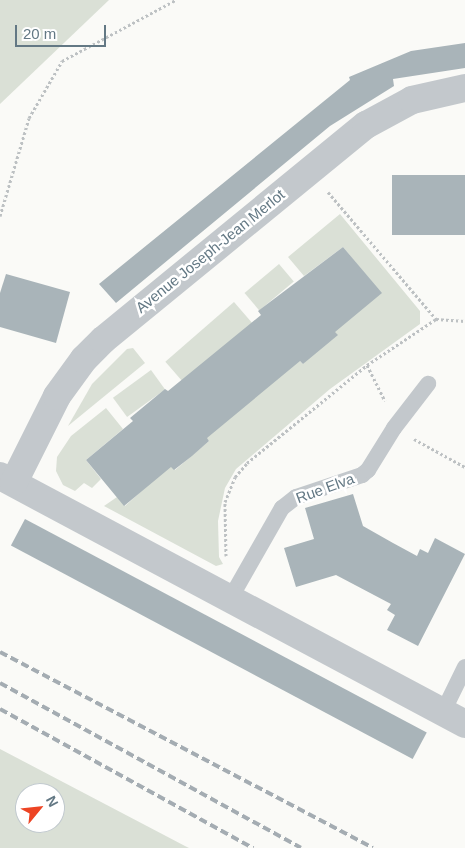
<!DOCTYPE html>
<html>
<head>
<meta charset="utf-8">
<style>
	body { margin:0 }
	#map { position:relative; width:465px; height:848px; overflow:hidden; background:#fafaf7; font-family:Helvetica,sans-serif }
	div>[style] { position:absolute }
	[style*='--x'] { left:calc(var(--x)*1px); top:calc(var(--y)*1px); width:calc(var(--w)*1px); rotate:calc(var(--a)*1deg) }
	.green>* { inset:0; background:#dae0d6; transform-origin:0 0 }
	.building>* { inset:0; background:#a9b4b9; transform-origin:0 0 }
	.path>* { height:3px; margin-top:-1.5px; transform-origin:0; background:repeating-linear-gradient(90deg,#bdc1c3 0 2.5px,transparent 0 5px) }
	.service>* { height:16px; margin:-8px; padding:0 8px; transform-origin:8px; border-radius:8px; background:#c3c8cc }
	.minor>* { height:28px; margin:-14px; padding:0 14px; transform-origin:14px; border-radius:14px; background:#c3c8cc }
	.rail>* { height:4px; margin-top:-2px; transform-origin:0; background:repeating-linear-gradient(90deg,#a4acb2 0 8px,transparent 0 12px) }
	span { translate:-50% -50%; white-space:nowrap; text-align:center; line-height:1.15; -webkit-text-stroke:5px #fff; paint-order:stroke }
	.street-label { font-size:15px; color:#637884 }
	.north { position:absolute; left:15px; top:783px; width:50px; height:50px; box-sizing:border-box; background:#fff; border:1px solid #c1c9ce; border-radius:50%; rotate:62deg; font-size:14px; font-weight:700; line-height:20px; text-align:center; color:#637884 }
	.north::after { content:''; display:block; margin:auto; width:18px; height:22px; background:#ed4424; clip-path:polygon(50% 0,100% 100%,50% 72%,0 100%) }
	.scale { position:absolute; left:15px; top:25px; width:91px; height:22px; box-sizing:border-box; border:2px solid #637884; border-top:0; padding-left:6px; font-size:15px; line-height:18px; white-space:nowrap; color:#637884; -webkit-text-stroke:4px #fff; paint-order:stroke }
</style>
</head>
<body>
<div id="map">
	<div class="green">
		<div style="clip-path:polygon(0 0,109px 0,0 104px)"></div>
		<div style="clip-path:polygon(340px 214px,420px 311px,420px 324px,330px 389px,236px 469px,225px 488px,218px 521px,219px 557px,223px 564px,216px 566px,104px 506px,117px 497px,125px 506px,170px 465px,175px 470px,209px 441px,205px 436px,298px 359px,303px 364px,333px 330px,381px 293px,343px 247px,304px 276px,288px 257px)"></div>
		<div style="left:279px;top:264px;width:23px;height:45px;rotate:50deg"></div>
		<div style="left:234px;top:302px;width:28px;height:91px;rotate:49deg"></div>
		<div style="clip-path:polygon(133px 348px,145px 363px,68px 426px,92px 384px,127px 349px)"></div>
		<div style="left:151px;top:370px;width:24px;height:47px;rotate:54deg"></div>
		<div style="clip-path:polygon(106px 408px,123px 429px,86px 460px,101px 479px,92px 488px,84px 483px,75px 491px,63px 485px,56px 471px,57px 457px,71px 436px)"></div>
		<div style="clip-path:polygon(evenodd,0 749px,185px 846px,189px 848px,0 848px,0 749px,25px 793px,55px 793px,55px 823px,25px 823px,25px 793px)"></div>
	</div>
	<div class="building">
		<div style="clip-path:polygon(465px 43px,465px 68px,393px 79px,394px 86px,330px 126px,116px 303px,99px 284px,350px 80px,349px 77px,411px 51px)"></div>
		<div style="left:465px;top:175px;width:60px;height:73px;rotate:90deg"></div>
		<div style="clip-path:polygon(343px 247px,382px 293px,335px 332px,338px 335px,303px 364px,300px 361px,207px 438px,209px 441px,192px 456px,174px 470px,171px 467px,124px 506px,86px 460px,133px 421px,130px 418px,165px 389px,168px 391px,261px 315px,258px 311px)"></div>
		<div style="clip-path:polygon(6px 274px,70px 292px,56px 343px,0 327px,0 293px)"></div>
		<div style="clip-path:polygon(353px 494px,363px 526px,393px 543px,417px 556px,420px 549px,428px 553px,435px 538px,465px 554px,418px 646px,387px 630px,395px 615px,387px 610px,391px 604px,336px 575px,296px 587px,284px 548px,314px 539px,305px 508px)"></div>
		<div style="left:25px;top:519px;width:455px;height:30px;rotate:28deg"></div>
	</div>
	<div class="path">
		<div style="--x:328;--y:192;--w:167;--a:49.6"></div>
		<div style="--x:0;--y:216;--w:102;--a:-73.5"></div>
		<div style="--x:29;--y:118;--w:66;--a:-59.9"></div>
		<div style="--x:62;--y:61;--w:129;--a:-28.2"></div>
		<div style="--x:367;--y:365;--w:40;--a:63.4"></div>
		<div style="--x:414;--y:439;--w:58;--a:28.8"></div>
		<div style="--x:226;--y:556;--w:54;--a:-91.1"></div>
		<div style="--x:225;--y:502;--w:27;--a:-68"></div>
		<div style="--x:235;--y:477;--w:18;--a:-49"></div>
		<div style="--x:247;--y:463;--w:155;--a:-39.2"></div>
		<div style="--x:367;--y:365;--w:83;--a:-33.7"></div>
		<div style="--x:436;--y:319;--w:29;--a:4"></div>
	</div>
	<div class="service">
		<div style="--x:230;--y:599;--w:105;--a:-60.3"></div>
		<div style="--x:282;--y:508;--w:18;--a:-38"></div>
		<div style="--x:296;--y:497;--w:70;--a:-18.4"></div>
		<div style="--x:362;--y:475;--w:8;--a:-40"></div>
		<div style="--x:368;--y:470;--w:49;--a:-58.2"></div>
		<div style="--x:394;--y:428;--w:56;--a:-52.3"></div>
		<div style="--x:443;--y:712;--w:50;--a:-63.9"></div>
	</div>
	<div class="minor">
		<div style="--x:0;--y:476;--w:527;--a:28.07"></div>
		<div style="--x:14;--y:482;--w:96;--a:-63.4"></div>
		<div style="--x:57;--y:396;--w:46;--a:-53.9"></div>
		<div style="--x:84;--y:359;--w:27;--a:-45"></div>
		<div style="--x:103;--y:340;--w:340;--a:-39.3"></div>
		<div style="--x:366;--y:125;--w:52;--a:-28.5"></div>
		<div style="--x:412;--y:100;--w:54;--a:-12.8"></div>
	</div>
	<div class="rail">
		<div style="--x:0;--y:652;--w:421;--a:27.7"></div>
		<div style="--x:0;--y:683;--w:343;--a:28.7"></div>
		<div style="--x:0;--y:709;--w:289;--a:28.8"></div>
	</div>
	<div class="street-label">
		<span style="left:210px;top:251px;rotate:-39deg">Avenue Joseph-Jean Merlot</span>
		<span style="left:325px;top:488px;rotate:-20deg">Rue Elva</span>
	</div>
	<div class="north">N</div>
	<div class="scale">20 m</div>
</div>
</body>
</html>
